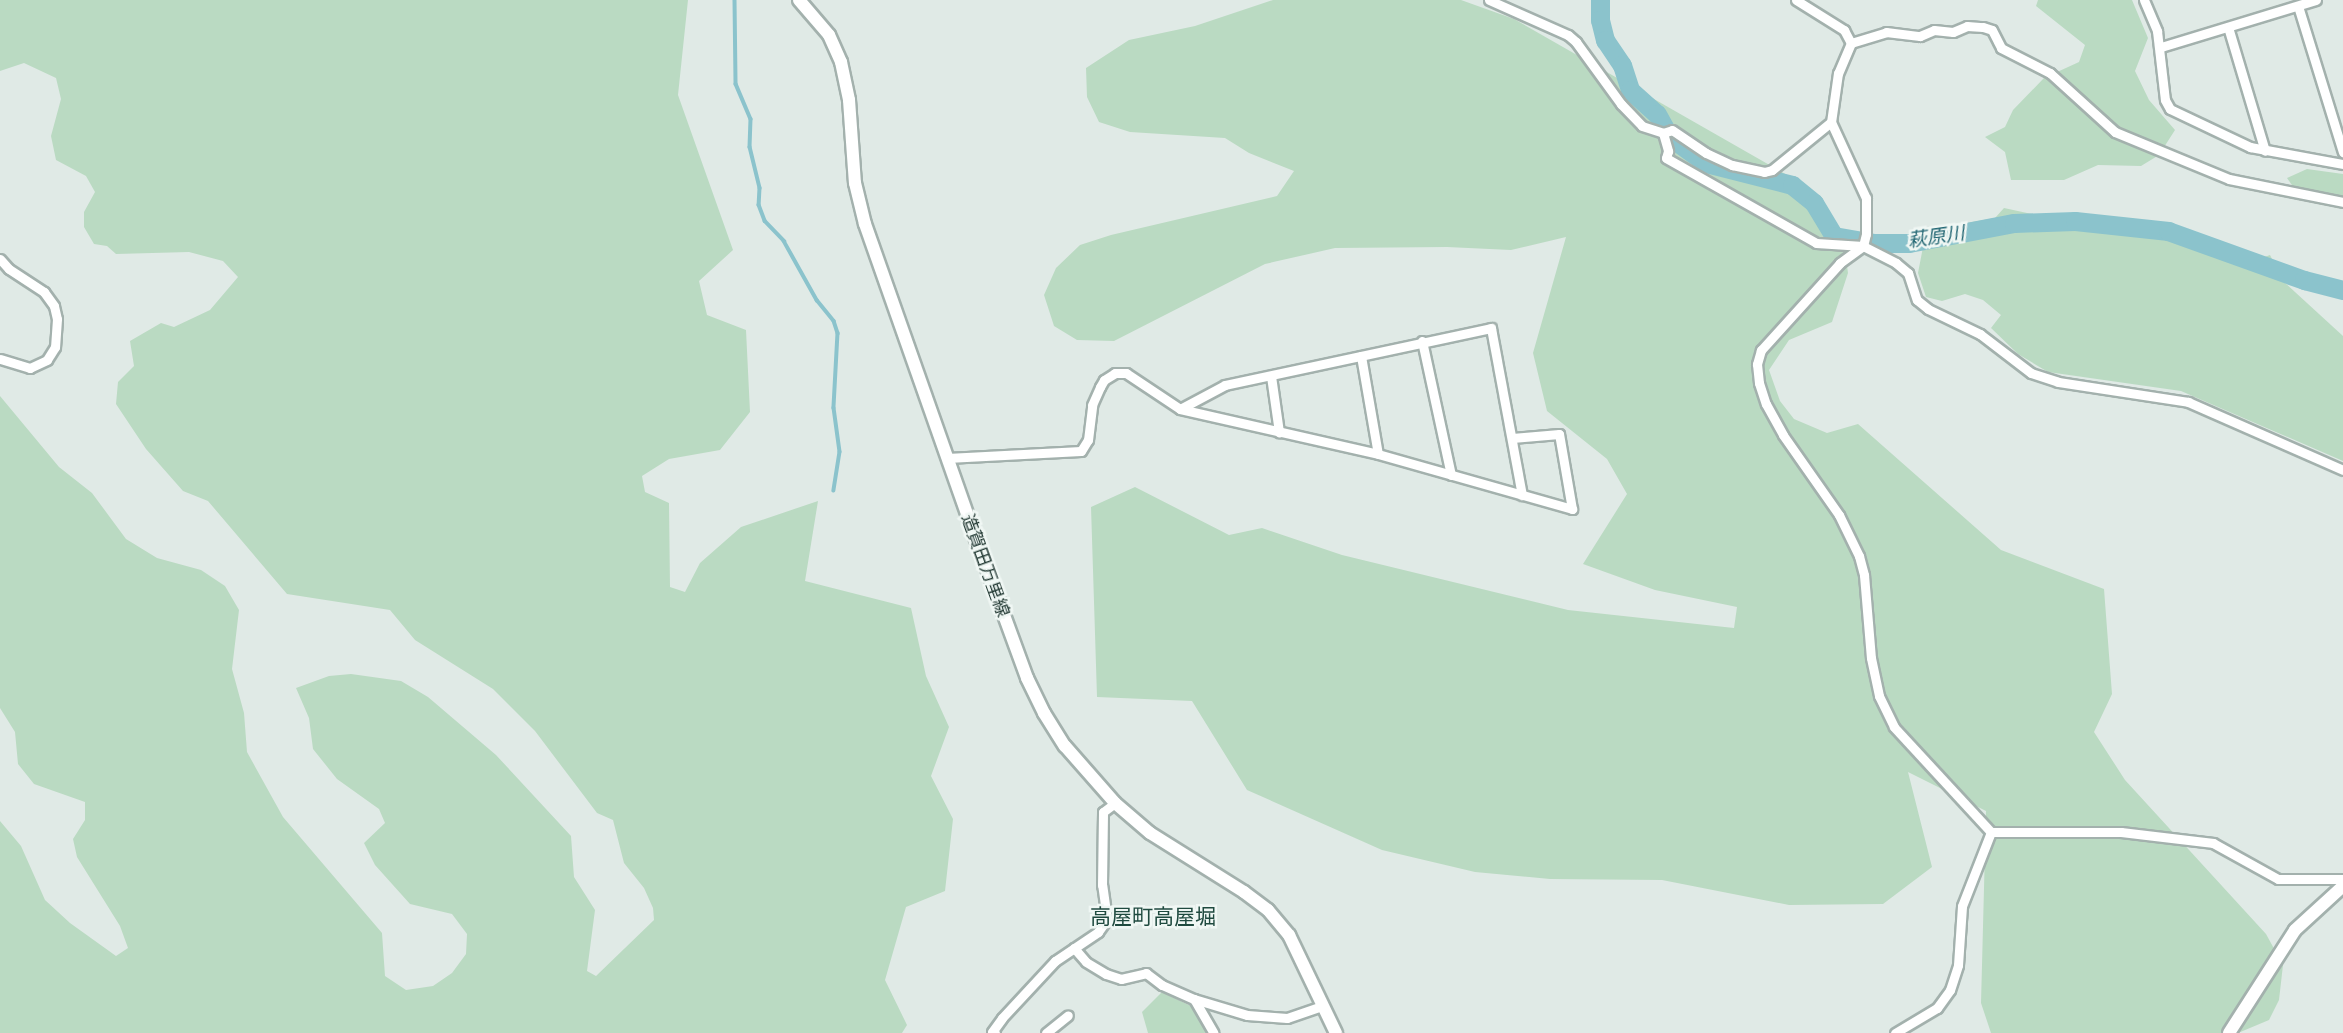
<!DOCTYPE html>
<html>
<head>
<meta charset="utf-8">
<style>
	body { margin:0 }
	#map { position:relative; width:2343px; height:1033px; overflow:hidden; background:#e0eae6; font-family:"Golos Text","Noto Sans JP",sans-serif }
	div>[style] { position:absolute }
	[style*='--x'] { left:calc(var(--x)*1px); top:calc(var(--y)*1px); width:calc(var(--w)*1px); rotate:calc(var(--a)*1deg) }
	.green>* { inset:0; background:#badac2 }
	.stream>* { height:3.5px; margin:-1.75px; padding:0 1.75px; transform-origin:1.75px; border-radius:1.75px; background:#8bc3cc }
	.river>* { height:19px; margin:-9.5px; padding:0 9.5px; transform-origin:9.5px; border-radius:9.5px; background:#8bc3cc }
	.roads { filter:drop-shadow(2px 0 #a3b1ad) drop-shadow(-2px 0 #a3b1ad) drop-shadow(0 2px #a3b1ad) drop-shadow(0 -2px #a3b1ad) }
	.street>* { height:9px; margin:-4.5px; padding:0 4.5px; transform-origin:4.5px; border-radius:4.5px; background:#fff }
	.secondary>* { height:12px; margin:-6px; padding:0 6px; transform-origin:6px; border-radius:6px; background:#fff }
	span { translate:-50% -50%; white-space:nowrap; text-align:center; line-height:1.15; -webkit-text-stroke:5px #f0f7f4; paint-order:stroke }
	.street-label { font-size:18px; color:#223933 }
	.water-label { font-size:19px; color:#206572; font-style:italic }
	.quarter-label { font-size:21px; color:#1f4a3f }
</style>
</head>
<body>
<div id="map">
	<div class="green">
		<div style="clip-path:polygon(0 0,688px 0,678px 95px,733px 250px,699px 281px,707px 315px,746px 330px,750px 412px,720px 450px,669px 459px,642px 476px,645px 492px,669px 503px,670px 587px,685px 592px,700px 563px,741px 527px,818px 501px,805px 581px,911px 608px,926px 676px,949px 727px,931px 776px,953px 819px,945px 891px,906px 907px,885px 980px,907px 1025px,902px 1033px,0 1033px,0 821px,21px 846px,45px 900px,70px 923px,116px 956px,128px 948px,120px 926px,77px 857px,73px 839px,85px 820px,85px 802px,34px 784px,18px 764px,15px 732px,0 708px,0 396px,59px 467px,92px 493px,126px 539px,157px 558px,201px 570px,225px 586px,239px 610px,232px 669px,244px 713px,247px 752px,283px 817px,382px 933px,385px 976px,406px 990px,433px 986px,452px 973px,466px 954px,467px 934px,452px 914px,410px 904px,375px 865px,364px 843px,385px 823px,379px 809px,337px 779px,313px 749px,309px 718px,296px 688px,329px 676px,351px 674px,401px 681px,428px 697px,496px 755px,571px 836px,574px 877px,595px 910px,587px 971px,596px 976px,654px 920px,653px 908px,644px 888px,624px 863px,613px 820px,597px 813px,535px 731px,493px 689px,415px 640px,390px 610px,287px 594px,208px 501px,183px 491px,146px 449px,116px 404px,118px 382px,134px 366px,130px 341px,161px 323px,174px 327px,210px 310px,238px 277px,223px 261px,189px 252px,116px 254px,107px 246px,94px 244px,84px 227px,84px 212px,95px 192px,86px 176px,56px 160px,51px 136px,61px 99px,56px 78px,24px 63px,0 71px)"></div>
		<div style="clip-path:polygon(1273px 0,1461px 0,1514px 19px,1787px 175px,1825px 207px,1844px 244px,1848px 273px,1832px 322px,1789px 340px,1769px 370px,1780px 401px,1794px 419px,1827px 433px,1858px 424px,2001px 550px,2104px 589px,2112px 694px,2094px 732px,2125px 780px,2266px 934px,2283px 965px,2279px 1000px,2269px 1020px,2238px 1033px,1991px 1033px,1981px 1003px,1986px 811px,1908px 772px,1932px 867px,1883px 904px,1789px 905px,1662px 880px,1550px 879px,1475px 872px,1382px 850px,1247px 790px,1192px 701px,1097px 697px,1091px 507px,1135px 487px,1229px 535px,1262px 528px,1342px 555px,1568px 610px,1734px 628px,1737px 607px,1655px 590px,1583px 564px,1627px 494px,1607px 459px,1547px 411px,1533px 353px,1566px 237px,1511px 250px,1447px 247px,1335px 248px,1265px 264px,1114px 341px,1077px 340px,1054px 326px,1044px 295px,1056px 268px,1080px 245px,1111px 235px,1277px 196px,1294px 171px,1249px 153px,1225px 138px,1130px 132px,1099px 122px,1087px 97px,1086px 68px,1129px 40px,1195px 26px)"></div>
		<div style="clip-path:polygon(2038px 0,2132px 0,2148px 38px,2135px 71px,2149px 100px,2175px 130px,2159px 155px,2141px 166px,2098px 165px,2064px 180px,2011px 180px,2005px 152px,1985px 137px,2005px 127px,2013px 110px,2044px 78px,2079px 62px,2085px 45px,2036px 6px)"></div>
		<div style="clip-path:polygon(2307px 169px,2343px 174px,2343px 199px,2294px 188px,2287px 178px)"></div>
		<div style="clip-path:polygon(2004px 208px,2074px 223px,2191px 230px,2245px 264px,2270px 255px,2283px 281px,2343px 336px,2343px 461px,2181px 391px,2048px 372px,2018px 354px,1991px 328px,2001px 315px,1983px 300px,1965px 294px,1942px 301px,1926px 297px,1918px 273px,1923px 247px,1938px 228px,1995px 218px)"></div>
		<div style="clip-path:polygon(1162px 992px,1197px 1009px,1207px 1033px,1148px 1033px,1142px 1012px)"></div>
	</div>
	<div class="stream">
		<div style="--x:735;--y:0;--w:84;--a:89.3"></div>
		<div style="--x:736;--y:84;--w:38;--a:67"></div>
		<div style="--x:751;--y:119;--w:28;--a:92"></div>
		<div style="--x:750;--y:147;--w:42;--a:76.3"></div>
		<div style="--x:760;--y:188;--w:17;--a:93"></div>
		<div style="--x:759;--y:205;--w:17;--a:69"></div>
		<div style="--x:765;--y:221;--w:28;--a:46"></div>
		<div style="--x:784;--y:241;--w:68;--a:60.8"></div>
		<div style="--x:817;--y:300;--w:27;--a:51"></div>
		<div style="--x:834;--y:321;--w:13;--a:72"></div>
		<div style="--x:838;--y:333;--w:75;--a:93.1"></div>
		<div style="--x:834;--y:408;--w:44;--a:82.2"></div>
		<div style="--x:840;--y:452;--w:39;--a:99"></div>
	</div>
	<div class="river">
		<div style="--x:1600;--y:0;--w:20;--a:90"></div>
		<div style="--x:1600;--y:20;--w:21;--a:76"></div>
		<div style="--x:1605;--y:40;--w:30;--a:56"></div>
		<div style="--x:1622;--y:65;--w:26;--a:72"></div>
		<div style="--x:1630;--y:90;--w:36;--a:42"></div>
		<div style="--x:1657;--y:114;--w:26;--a:61"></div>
		<div style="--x:1670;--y:137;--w:44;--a:35.8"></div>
		<div style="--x:1706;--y:163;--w:89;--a:14.3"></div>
		<div style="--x:1792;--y:185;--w:28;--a:39"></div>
		<div style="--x:1814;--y:203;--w:39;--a:59"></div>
		<div style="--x:1834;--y:236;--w:41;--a:9.9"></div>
		<div style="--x:1874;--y:243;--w:35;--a:0"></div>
		<div style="--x:1909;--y:243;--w:107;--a:-10.8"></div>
		<div style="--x:2014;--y:223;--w:61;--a:-1.9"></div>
		<div style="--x:2075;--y:221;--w:94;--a:6.1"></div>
		<div style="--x:2168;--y:231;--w:145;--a:19.8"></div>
		<div style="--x:2304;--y:280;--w:40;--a:14.4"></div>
	</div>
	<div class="roads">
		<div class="street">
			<div style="--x:1489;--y:0;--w:86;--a:23.9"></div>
			<div style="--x:1568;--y:35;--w:11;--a:41"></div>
			<div style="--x:1576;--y:42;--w:77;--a:54"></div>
			<div style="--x:1621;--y:104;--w:30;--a:46"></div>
			<div style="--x:1642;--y:126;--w:22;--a:18"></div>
			<div style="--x:1663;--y:133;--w:9;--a:-18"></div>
			<div style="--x:1672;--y:130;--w:41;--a:34.1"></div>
			<div style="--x:1706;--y:153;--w:29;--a:25"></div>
			<div style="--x:1732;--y:165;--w:33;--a:12"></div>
			<div style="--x:1764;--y:172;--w:8;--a:-14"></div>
			<div style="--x:1772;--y:170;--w:76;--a:-39.1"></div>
			<div style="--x:1796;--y:0;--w:57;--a:32"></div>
			<div style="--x:1844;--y:30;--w:15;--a:62"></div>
			<div style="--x:1851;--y:43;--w:33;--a:113"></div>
			<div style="--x:1838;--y:73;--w:49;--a:98.1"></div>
			<div style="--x:1831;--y:122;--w:84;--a:65.3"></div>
			<div style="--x:1866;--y:198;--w:36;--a:90"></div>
			<div style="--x:1866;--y:234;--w:12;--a:104"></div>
			<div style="--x:1863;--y:246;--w:29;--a:144"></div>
			<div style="--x:1840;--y:263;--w:118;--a:132.2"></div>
			<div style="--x:1761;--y:350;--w:15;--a:106"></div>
			<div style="--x:1757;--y:364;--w:19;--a:84"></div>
			<div style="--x:1759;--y:383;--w:22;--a:72"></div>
			<div style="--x:1766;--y:404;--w:35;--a:61"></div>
			<div style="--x:1783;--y:435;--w:98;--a:55"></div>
			<div style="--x:1839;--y:515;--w:46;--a:64"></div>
			<div style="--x:1859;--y:556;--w:20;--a:75"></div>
			<div style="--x:1864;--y:575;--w:83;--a:85.2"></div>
			<div style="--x:1871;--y:658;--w:39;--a:78"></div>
			<div style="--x:1879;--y:696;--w:34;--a:64"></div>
			<div style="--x:1894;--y:727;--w:143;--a:47.3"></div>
			<div style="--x:1991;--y:832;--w:130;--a:0"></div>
			<div style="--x:2121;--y:832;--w:93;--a:6.8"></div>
			<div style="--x:2213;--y:843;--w:74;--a:29"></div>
			<div style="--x:2278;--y:879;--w:65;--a:0"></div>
			<div style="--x:2144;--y:0;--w:34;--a:67"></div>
			<div style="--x:2157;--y:31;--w:69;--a:83.4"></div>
			<div style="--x:2165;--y:100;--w:10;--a:61"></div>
			<div style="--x:2170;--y:109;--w:89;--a:25.4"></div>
			<div style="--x:2250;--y:147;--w:95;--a:10.4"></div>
			<div style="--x:2298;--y:6;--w:153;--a:72.9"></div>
			<div style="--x:2228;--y:27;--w:129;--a:73.4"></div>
			<div style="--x:1851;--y:43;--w:37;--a:-17"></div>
			<div style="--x:1886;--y:32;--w:34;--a:7"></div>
			<div style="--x:1920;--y:36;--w:15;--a:-23"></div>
			<div style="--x:1934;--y:30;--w:19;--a:6"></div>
			<div style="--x:1953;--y:32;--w:15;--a:-23"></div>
			<div style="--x:1967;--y:26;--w:16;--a:4"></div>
			<div style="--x:1983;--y:27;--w:9;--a:18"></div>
			<div style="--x:1992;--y:30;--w:20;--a:63"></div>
			<div style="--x:2001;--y:48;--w:55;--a:27"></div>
			<div style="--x:2050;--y:73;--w:88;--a:42.2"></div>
			<div style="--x:2115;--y:132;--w:123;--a:22.4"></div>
			<div style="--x:2229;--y:179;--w:116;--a:11.4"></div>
			<div style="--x:2161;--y:47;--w:162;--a:-16.9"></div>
			<div style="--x:1663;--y:133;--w:19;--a:74"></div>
			<div style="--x:1668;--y:151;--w:7;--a:106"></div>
			<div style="--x:1666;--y:158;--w:172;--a:29.5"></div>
			<div style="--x:1816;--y:243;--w:47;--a:3.7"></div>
			<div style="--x:1863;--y:246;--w:37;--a:27"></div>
			<div style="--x:1896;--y:263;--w:16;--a:40"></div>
			<div style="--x:1908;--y:273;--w:28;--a:72"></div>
			<div style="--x:1917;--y:300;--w:14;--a:39"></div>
			<div style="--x:1928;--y:309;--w:58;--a:25.7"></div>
			<div style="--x:1980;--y:334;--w:64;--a:37.4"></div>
			<div style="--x:2031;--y:373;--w:28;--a:18"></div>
			<div style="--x:2058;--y:382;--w:132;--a:8.7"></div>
			<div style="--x:2188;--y:402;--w:169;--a:23.7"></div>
			<div style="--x:0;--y:259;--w:13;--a:48"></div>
			<div style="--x:9;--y:269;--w:42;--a:33.3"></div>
			<div style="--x:44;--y:292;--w:17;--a:54"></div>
			<div style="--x:54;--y:306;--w:13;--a:77"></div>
			<div style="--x:57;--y:319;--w:28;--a:94"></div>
			<div style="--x:55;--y:347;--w:15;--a:122"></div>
			<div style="--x:47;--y:360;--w:19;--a:155"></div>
			<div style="--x:30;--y:368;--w:31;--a:-163"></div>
			<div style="--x:1422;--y:341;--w:137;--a:77.8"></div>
			<div style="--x:1361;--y:356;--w:99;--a:80.2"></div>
			<div style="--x:1271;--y:376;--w:57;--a:81.9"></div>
			<div style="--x:1180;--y:409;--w:51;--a:-28.1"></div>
			<div style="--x:1225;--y:385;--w:272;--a:-12.1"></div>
			<div style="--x:1491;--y:328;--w:170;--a:79.5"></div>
			<div style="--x:947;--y:458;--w:134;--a:-3"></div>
			<div style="--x:1081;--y:451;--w:13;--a:-58"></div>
			<div style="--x:1088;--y:440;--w:35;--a:-83"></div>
			<div style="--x:1092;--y:405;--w:20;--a:-66"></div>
			<div style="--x:1100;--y:387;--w:8;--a:-60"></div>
			<div style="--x:1104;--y:380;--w:13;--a:-32"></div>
			<div style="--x:1115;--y:373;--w:11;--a:0"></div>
			<div style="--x:1126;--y:373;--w:65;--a:33.7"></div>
			<div style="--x:1180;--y:409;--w:203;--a:12.8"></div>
			<div style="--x:1378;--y:454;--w:202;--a:15.8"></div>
			<div style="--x:1572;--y:509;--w:76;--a:-99.8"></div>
			<div style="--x:1559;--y:434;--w:47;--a:175.1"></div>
			<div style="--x:1074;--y:948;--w:18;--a:49"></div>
			<div style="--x:1086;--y:962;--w:23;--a:31"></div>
			<div style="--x:1106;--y:974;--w:16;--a:18"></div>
			<div style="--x:1121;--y:979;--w:26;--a:-13"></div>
			<div style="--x:1146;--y:973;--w:20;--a:37"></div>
			<div style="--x:1162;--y:985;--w:35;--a:24"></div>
			<div style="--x:1194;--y:999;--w:55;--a:16.8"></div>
			<div style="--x:1247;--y:1015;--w:40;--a:4.3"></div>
			<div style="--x:1287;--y:1018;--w:37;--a:-19"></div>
			<div style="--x:1194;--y:999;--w:39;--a:60"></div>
			<div style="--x:995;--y:1033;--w:3;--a:-162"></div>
			<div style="--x:992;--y:1032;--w:17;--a:-54"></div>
			<div style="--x:1002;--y:1018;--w:78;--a:-47.1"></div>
			<div style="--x:1055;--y:961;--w:52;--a:-34"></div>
			<div style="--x:1098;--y:932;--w:16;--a:-55"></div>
			<div style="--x:1107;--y:919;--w:34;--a:-98"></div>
			<div style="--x:1102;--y:885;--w:73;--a:-89.2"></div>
			<div style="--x:1103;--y:812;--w:15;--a:-37"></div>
			<div style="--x:1046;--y:1033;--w:28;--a:-39"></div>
			<div style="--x:1895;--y:1033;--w:49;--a:-30.8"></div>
			<div style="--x:1937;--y:1008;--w:22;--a:-54"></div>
			<div style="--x:1950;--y:990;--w:26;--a:-72"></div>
			<div style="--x:1958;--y:965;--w:59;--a:-86.1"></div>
			<div style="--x:1962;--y:906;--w:79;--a:-68.6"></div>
		</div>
		<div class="secondary">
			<div style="--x:799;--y:0;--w:46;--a:49.4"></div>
			<div style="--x:829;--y:35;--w:30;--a:66"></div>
			<div style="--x:841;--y:62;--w:39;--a:78"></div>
			<div style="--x:849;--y:100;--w:83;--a:85.9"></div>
			<div style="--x:855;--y:183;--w:42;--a:76.3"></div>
			<div style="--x:865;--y:224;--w:339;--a:70.6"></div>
			<div style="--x:978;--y:544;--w:143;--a:69.9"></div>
			<div style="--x:1027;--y:678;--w:39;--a:64"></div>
			<div style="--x:1044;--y:713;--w:39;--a:58"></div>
			<div style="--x:1065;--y:746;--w:76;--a:48.7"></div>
			<div style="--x:1115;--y:803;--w:46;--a:40.6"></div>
			<div style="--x:1150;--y:833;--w:111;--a:32.1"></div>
			<div style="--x:1244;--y:892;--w:30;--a:37"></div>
			<div style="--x:1268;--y:910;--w:33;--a:50"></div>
			<div style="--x:1289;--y:935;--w:109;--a:64.4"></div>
			<div style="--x:2229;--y:1033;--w:122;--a:-57.3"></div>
			<div style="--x:2295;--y:930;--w:65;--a:-42.5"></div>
		</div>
	</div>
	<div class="street-label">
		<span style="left:986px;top:565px;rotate:70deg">造賀田万里線</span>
	</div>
	<div class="water-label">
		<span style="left:1936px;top:236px;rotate:-8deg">萩原川</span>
	</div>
	<div class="quarter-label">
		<span style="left:1153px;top:916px">高屋町高屋堀</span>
	</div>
</div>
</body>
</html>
